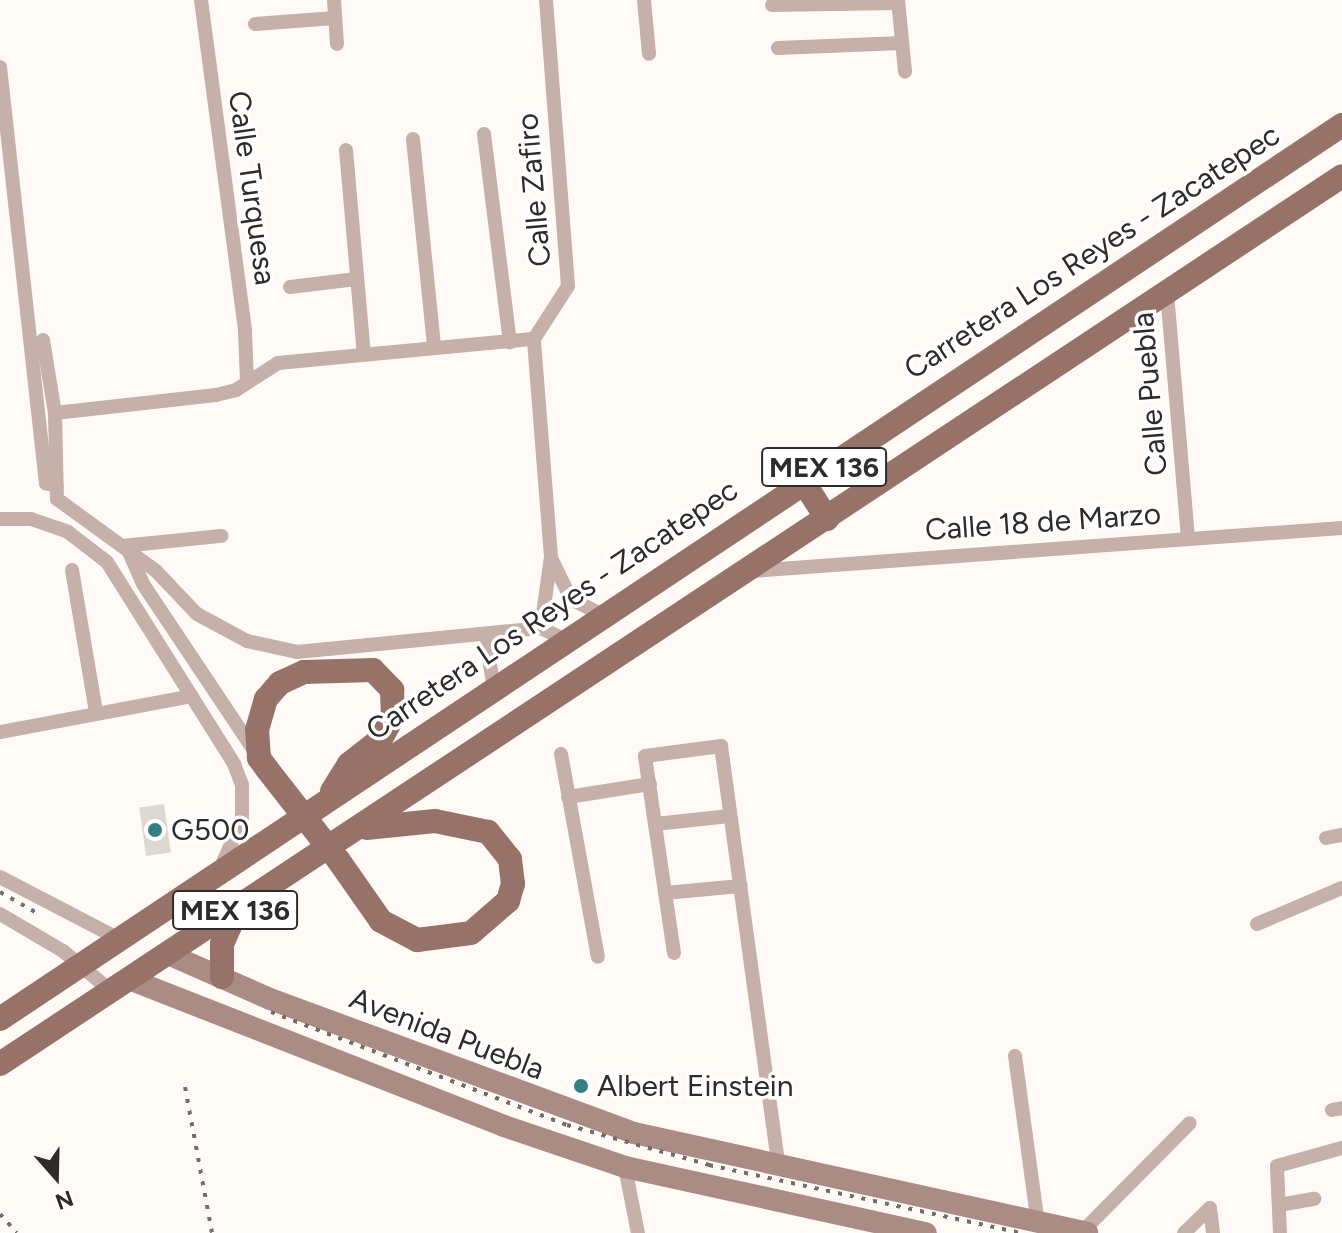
<!DOCTYPE html>
<html>
<head>
<meta charset="utf-8">
<style>
	body { margin:0 }
	#map { position:relative; width:1342px; height:1233px; overflow:hidden; background:#fffaf6; font-family:Figtree,sans-serif }
	div>[style] { position:absolute }
	[style*='--x'] { left:calc(var(--x)*1px); top:calc(var(--y)*1px); width:calc(var(--w)*1px); rotate:calc(var(--a)*1deg) }
	.building>* { inset:0; background:#dbd9d2; transform-origin:0 0 }
	.street>* { height:14px; margin:-7px; padding:0 7px; transform-origin:7px; border-radius:7px; background:#c6b0aa }
	.secondary>* { height:22px; margin:-11px; padding:0 11px; transform-origin:11px; border-radius:11px; background:#ab8c84 }
	.primary>* { height:24px; margin:-12px; padding:0 12px; transform-origin:12px; border-radius:12px; background:#977268 }
	.rail>* { height:4px; margin-top:-2px; transform-origin:0; background:repeating-linear-gradient(90deg,#706d6a 0 4px,transparent 0 12px) }
	.primary-bridge>* { height:24px; margin:-12px; padding:0 12px; transform-origin:12px; border-radius:12px; background:#977268 }
	.dots>* { width:22px; height:22px; translate:-50% -50%; box-sizing:border-box; border:4px solid #fff; border-radius:50% }
	span { translate:-50% -50%; white-space:nowrap; text-align:center; line-height:1.15; -webkit-text-stroke:7px #fff; paint-order:stroke }
	.shield-label span { padding:2px 6px; background:#fff; border:2px solid; border-radius:6px; -webkit-text-stroke-width:0 }
	.shield-label { font-size:28px; color:#2e2c2a; font-weight:700 }
	.street-label { font-size:30px; color:#2e2c2a }
	.poi-label { font-size:30px; color:#2e2c2a }
	.left { translate:0 -50%; text-align:left }
	.north { position:absolute; left:16px; top:1137px; width:80px; height:80px; -webkit-text-stroke:6px #fff; paint-order:stroke; rotate:160deg; font-size:22px; font-weight:700; line-height:32px; text-align:center; color:#2e2c2a }
	.north::after { content:''; display:block; margin:auto; width:28px; height:36px; background:#2e2c2a; clip-path:polygon(50% 0,100% 100%,50% 72%,0 100%) }
</style>
</head>
<body>
<div id="map">
	<div class="building">
		<div style="left:164px;top:804px;width:49px;height:25px;rotate:82deg"></div>
	</div>
	<div class="street">
		<div style="--x:201;--y:0;--w:334;--a:82.4"></div>
		<div style="--x:245;--y:331;--w:52;--a:87.8"></div>
		<div style="--x:334;--y:0;--w:44;--a:86.1"></div>
		<div style="--x:644;--y:0;--w:54;--a:84.7"></div>
		<div style="--x:898;--y:0;--w:72;--a:84.4"></div>
		<div style="--x:772;--y:5;--w:126;--a:-0.9"></div>
		<div style="--x:255;--y:24;--w:80;--a:-4.3"></div>
		<div style="--x:778;--y:48;--w:124;--a:-2.3"></div>
		<div style="--x:0;--y:67;--w:419;--a:83.7"></div>
		<div style="--x:46;--y:483;--w:11;--a:15"></div>
		<div style="--x:484;--y:134;--w:210;--a:82.9"></div>
		<div style="--x:413;--y:139;--w:209;--a:84.2"></div>
		<div style="--x:346;--y:150;--w:205;--a:85"></div>
		<div style="--x:290;--y:287;--w:67;--a:-6.8"></div>
		<div style="--x:1167;--y:293;--w:245;--a:85.1"></div>
		<div style="--x:43;--y:340;--w:74;--a:80.7"></div>
		<div style="--x:55;--y:413;--w:86;--a:88.7"></div>
		<div style="--x:57;--y:499;--w:122;--a:36"></div>
		<div style="--x:156;--y:571;--w:59;--a:46.4"></div>
		<div style="--x:197;--y:614;--w:57;--a:28.4"></div>
		<div style="--x:247;--y:641;--w:51;--a:12.4"></div>
		<div style="--x:297;--y:652;--w:245;--a:-5.6"></div>
		<div style="--x:541;--y:628;--w:28;--a:26"></div>
		<div style="--x:55;--y:413;--w:162;--a:-6.4"></div>
		<div style="--x:216;--y:395;--w:21;--a:-14"></div>
		<div style="--x:236;--y:390;--w:50;--a:-32.7"></div>
		<div style="--x:278;--y:363;--w:257;--a:-5.4"></div>
		<div style="--x:0;--y:519;--w:31;--a:0"></div>
		<div style="--x:31;--y:519;--w:39;--a:19"></div>
		<div style="--x:68;--y:532;--w:49;--a:37.6"></div>
		<div style="--x:107;--y:562;--w:239;--a:57.8"></div>
		<div style="--x:234;--y:764;--w:22;--a:69"></div>
		<div style="--x:242;--y:785;--w:34;--a:90"></div>
		<div style="--x:242;--y:819;--w:52;--a:113.6"></div>
		<div style="--x:122;--y:546;--w:100;--a:-5.8"></div>
		<div style="--x:128;--y:550;--w:37;--a:66"></div>
		<div style="--x:143;--y:584;--w:202;--a:56.3"></div>
		<div style="--x:551;--y:558;--w:46;--a:64"></div>
		<div style="--x:571;--y:599;--w:36;--a:27"></div>
		<div style="--x:72;--y:570;--w:144;--a:80.4"></div>
		<div style="--x:753;--y:571;--w:591;--a:-4.18"></div>
		<div style="--x:541;--y:628;--w:72;--a:-82"></div>
		<div style="--x:551;--y:557;--w:219;--a:-94.5"></div>
		<div style="--x:534;--y:339;--w:63;--a:-57.3"></div>
		<div style="--x:568;--y:286;--w:287;--a:-94.4"></div>
		<div style="--x:485;--y:635;--w:54;--a:80.4"></div>
		<div style="--x:0;--y:732;--w:195;--a:-10.6"></div>
		<div style="--x:561;--y:754;--w:206;--a:79.7"></div>
		<div style="--x:568;--y:797;--w:83;--a:-9"></div>
		<div style="--x:655;--y:824;--w:75;--a:-6.1"></div>
		<div style="--x:1326;--y:838;--w:16;--a:-11"></div>
		<div style="--x:0;--y:877;--w:136;--a:27.5"></div>
		<div style="--x:665;--y:893;--w:76;--a:-5.3"></div>
		<div style="--x:0;--y:914;--w:73;--a:30.4"></div>
		<div style="--x:63;--y:951;--w:62;--a:39.8"></div>
		<div style="--x:1257;--y:924;--w:92;--a:-23"></div>
		<div style="--x:674;--y:953;--w:199;--a:-98.4"></div>
		<div style="--x:645;--y:756;--w:77;--a:-7.5"></div>
		<div style="--x:721;--y:746;--w:426;--a:82.2"></div>
		<div style="--x:1015;--y:1056;--w:170;--a:82.2"></div>
		<div style="--x:1332;--y:1110;--w:10;--a:-11"></div>
		<div style="--x:625;--y:1167;--w:67;--a:78.9"></div>
		<div style="--x:1279;--y:1205;--w:36;--a:-10"></div>
		<div style="--x:1210;--y:1208;--w:25;--a:83"></div>
		<div style="--x:1082;--y:1232;--w:153;--a:-45.3"></div>
		<div style="--x:1184;--y:1233;--w:36;--a:-44"></div>
		<div style="--x:1280;--y:1233;--w:67;--a:-92.6"></div>
		<div style="--x:1277;--y:1166;--w:67;--a:-15.5"></div>
	</div>
	<div class="secondary">
		<div style="--x:168;--y:954;--w:111;--a:23.8"></div>
		<div style="--x:270;--y:999;--w:388;--a:20.2"></div>
		<div style="--x:634;--y:1133;--w:464;--a:12.4"></div>
		<div style="--x:129;--y:979;--w:403;--a:21.4"></div>
		<div style="--x:504;--y:1126;--w:128;--a:18.7"></div>
		<div style="--x:625;--y:1167;--w:308;--a:12.4"></div>
	</div>
	<div class="primary">
		<div style="--x:803;--y:481;--w:45;--a:57.7"></div>
		<div style="--x:267;--y:769;--w:14;--a:-126"></div>
		<div style="--x:259;--y:758;--w:28;--a:-94"></div>
		<div style="--x:257;--y:730;--w:32;--a:-74"></div>
		<div style="--x:266;--y:699;--w:21;--a:-49"></div>
		<div style="--x:280;--y:683;--w:26;--a:-25"></div>
		<div style="--x:304;--y:672;--w:69;--a:-1.7"></div>
		<div style="--x:373;--y:670;--w:28;--a:46"></div>
		<div style="--x:392;--y:690;--w:27;--a:88"></div>
		<div style="--x:393;--y:717;--w:25;--a:119"></div>
		<div style="--x:381;--y:739;--w:41;--a:142"></div>
		<div style="--x:349;--y:764;--w:32;--a:122"></div>
		<div style="--x:339;--y:861;--w:73;--a:55"></div>
		<div style="--x:381;--y:921;--w:41;--a:27.8"></div>
		<div style="--x:417;--y:940;--w:54;--a:-7.4"></div>
		<div style="--x:471;--y:933;--w:49;--a:-40.9"></div>
		<div style="--x:508;--y:901;--w:18;--a:-74"></div>
		<div style="--x:513;--y:884;--w:25;--a:-97"></div>
		<div style="--x:510;--y:859;--w:35;--a:-129"></div>
		<div style="--x:488;--y:832;--w:54;--a:-168.3"></div>
		<div style="--x:435;--y:821;--w:69;--a:174.2"></div>
		<div style="--x:222;--y:977;--w:33;--a:-90"></div>
		<div style="--x:222;--y:944;--w:39;--a:-66"></div>
		<div style="--x:0;--y:1019;--w:1613;--a:-33.67"></div>
		<div style="--x:0;--y:1064;--w:1609;--a:-33.49"></div>
	</div>
	<div class="rail">
		<div style="--x:0;--y:892;--w:43;--a:29.6"></div>
		<div style="--x:271;--y:1012;--w:317;--a:20.9"></div>
		<div style="--x:567;--y:1125;--w:148;--a:15.7"></div>
		<div style="--x:709;--y:1165;--w:318;--a:12.3"></div>
		<div style="--x:185;--y:1087;--w:148;--a:79.5"></div>
		<div style="--x:0;--y:1214;--w:25;--a:48"></div>
	</div>
	<div class="primary-bridge">
		<div style="--x:267;--y:769;--w:117;--a:52"></div>
	</div>
	<div class="dots">
		<div style="left:155px;top:830px;background:#367f84"></div>
		<div style="left:581px;top:1086px;background:#367f84"></div>
	</div>
	<div class="shield-label">
		<span style="left:824px;top:467px">MEX 136</span>
		<span style="left:235px;top:910px">MEX 136</span>
	</div>
	<div class="street-label">
		<span style="left:252px;top:188px;rotate:82deg">Calle Turquesa</span>
		<span style="left:534px;top:190px;rotate:-95deg">Calle Zafiro</span>
		<span style="left:1092px;top:252px;rotate:-33deg">Carretera Los Reyes - Zacatepec</span>
		<span style="left:1150px;top:394px;rotate:-95deg">Calle Puebla</span>
		<span style="left:1043px;top:522px;rotate:-4deg">Calle 18 de Marzo</span>
		<span style="left:552px;top:610px;rotate:-34deg">Carretera Los Reyes - Zacatepec</span>
		<span style="left:447px;top:1034px;rotate:21deg">Avenida Puebla</span>
	</div>
	<div class="poi-label">
		<span class="left" style="left:171px;top:830px">G500</span>
		<span class="left" style="left:597px;top:1086px">Albert Einstein</span>
	</div>
	<div class="north">N</div>
</div>
</body>
</html>
